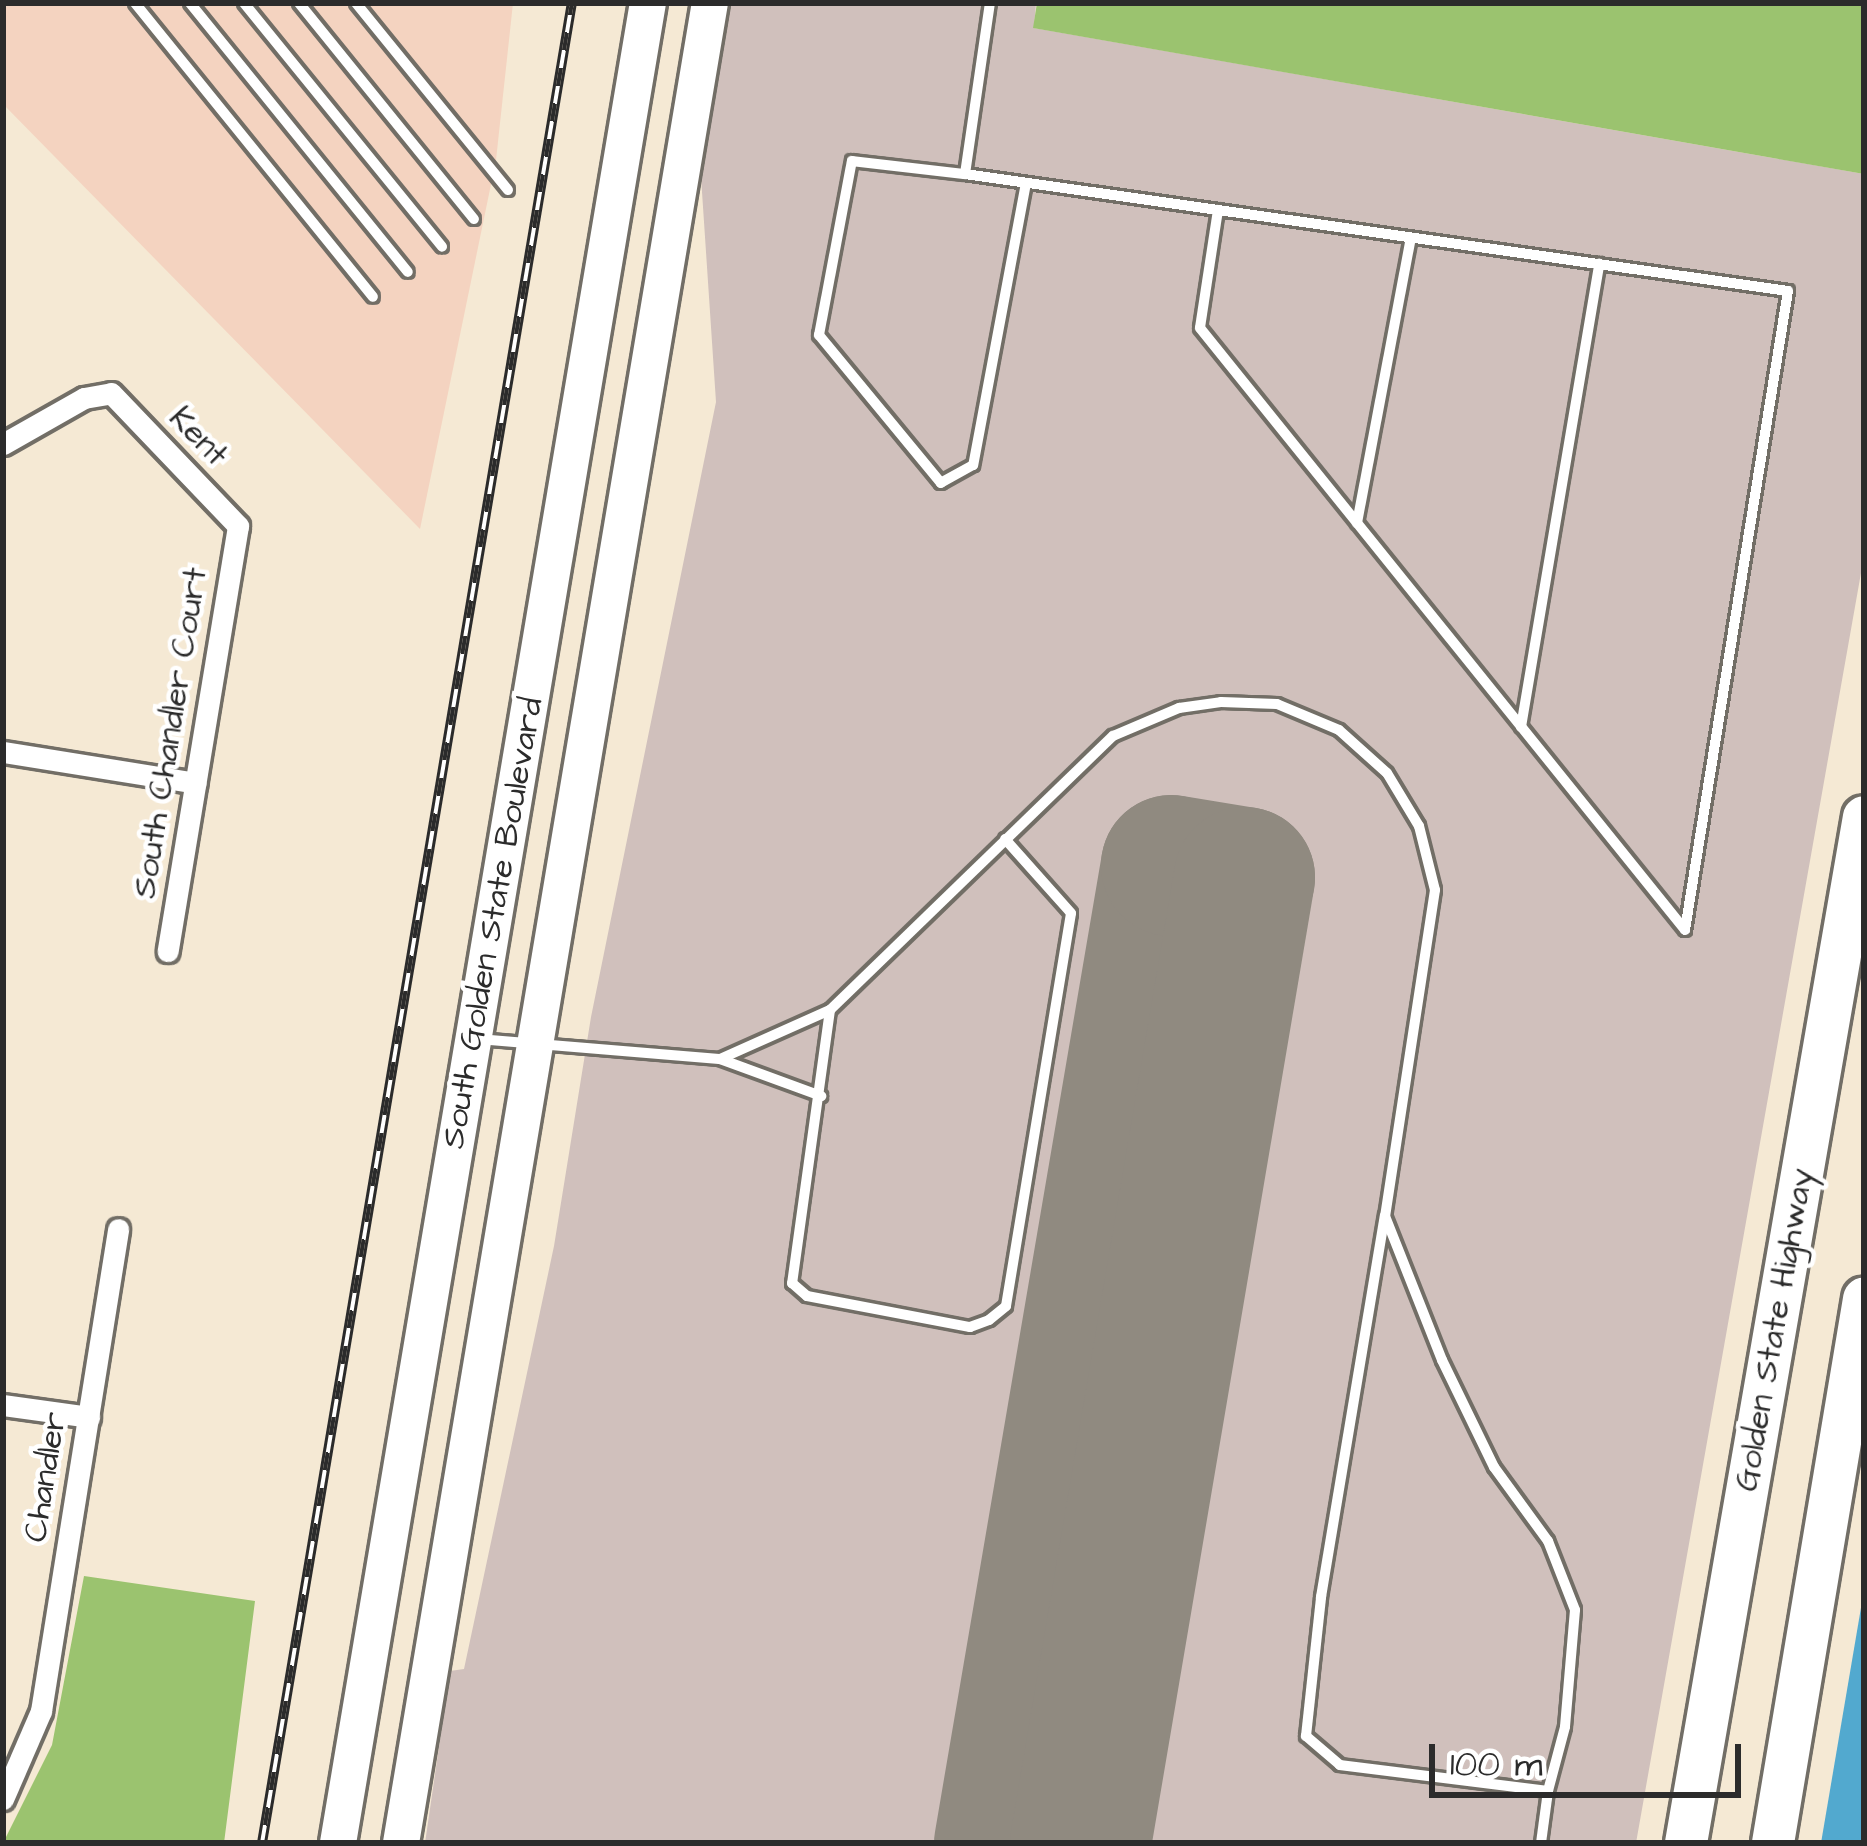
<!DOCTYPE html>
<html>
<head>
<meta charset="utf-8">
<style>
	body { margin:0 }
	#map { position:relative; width:1867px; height:1846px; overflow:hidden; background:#f5e9d4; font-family:"Architects Daughter",sans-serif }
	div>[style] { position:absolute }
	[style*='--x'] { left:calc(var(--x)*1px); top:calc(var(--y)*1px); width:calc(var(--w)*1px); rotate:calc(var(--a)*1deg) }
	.built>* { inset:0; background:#f4d3c0 }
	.industrial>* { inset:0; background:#d0c0bc }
	.green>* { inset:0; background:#9bc36f }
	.water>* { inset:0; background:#52a9cf }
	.runway>* { height:141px; margin:-70.5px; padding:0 70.5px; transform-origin:70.5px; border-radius:70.5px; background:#908a80 }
	.roads { filter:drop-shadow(3px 0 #726e66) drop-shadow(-3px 0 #726e66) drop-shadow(0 3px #726e66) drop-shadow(0 -3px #726e66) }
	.lane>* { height:10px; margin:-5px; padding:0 5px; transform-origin:5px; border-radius:5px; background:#fff }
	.street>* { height:21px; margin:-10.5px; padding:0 10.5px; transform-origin:10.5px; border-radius:10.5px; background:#fff }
	.primary>* { height:36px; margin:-18px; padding:0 18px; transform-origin:18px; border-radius:18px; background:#fff }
	.highway>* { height:42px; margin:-21px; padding:0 21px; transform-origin:21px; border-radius:21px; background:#fff }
	.rail>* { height:10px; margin-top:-5px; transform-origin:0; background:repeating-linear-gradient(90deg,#fff 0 18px,#2b2b2b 0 36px); box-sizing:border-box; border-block:3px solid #2b2b2b }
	span { translate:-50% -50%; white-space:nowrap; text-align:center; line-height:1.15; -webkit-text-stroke:9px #fff; paint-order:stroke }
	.street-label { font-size:33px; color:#2b2b2b }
	.frame { position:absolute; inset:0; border:6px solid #2b2b2b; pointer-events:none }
	.scale { position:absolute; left:1429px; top:1744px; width:312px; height:54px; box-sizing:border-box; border:6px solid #2b2b2b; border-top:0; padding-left:15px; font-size:36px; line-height:42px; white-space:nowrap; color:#2b2b2b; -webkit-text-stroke:9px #fff; paint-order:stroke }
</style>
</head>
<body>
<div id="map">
	<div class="built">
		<div style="clip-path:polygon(3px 3px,513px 3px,496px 160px,420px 529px,3px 104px)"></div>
	</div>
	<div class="industrial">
		<div style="clip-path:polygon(725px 3px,1036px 3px,1034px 28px,1864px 174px,1864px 556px,1636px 1843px,425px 1843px,450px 1671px,464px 1669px,554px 1246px,591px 1017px,716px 402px,698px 132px)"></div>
	</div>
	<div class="green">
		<div style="clip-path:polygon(1037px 3px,1864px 3px,1864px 174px,1033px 28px)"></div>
		<div style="clip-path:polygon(84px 1576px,255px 1601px,224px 1843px,3px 1843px,52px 1745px)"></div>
	</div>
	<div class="water">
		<div style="clip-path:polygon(1864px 1590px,1864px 1843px,1821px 1843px)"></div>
	</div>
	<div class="runway">
		<div style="--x:1004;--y:1843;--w:992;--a:-80.31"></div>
		<div style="--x:1171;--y:865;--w:74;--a:9.3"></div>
		<div style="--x:1244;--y:877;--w:980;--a:99.64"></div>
	</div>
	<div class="roads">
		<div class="lane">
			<div style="--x:135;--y:3;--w:378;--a:51"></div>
			<div style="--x:190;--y:3;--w:346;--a:51"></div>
			<div style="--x:244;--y:3;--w:314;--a:50.9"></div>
			<div style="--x:299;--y:3;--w:278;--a:51"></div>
			<div style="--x:356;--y:3;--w:241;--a:50.9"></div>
			<div style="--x:965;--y:174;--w:173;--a:-81.7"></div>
			<div style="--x:1026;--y:183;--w:287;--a:100.6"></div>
			<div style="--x:973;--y:465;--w:37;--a:151"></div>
			<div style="--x:941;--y:483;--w:192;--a:-129.5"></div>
			<div style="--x:819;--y:335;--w:177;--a:-79.3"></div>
			<div style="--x:852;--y:161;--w:114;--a:6.6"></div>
			<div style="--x:965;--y:174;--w:831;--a:8.09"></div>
			<div style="--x:1788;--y:291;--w:647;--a:99.16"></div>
			<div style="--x:1218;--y:210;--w:119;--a:98.7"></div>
			<div style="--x:1200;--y:328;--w:773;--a:51.14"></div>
			<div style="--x:1357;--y:523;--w:290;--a:-79.3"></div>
			<div style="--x:1521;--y:727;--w:470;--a:-80.4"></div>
			<div style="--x:830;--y:1010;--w:276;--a:97.9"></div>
			<div style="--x:792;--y:1283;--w:20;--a:41"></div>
			<div style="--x:807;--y:1296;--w:166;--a:10.8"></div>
			<div style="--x:970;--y:1327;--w:20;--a:-20"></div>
			<div style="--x:989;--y:1320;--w:22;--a:-39"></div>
			<div style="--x:1006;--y:1306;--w:398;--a:-80.6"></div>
			<div style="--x:1071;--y:913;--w:99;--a:-131.7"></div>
			<div style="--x:477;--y:1039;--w:244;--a:4.7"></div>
			<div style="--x:720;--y:1059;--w:108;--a:20.1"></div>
			<div style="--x:720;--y:1059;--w:120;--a:-24"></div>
			<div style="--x:830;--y:1010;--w:394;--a:-44.1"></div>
			<div style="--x:1113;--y:736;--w:72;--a:-23"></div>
			<div style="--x:1179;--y:708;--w:42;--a:-8.1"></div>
			<div style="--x:1221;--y:702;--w:56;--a:2"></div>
			<div style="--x:1277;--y:704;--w:67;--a:22.8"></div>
			<div style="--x:1339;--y:730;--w:64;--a:41.9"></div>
			<div style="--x:1387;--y:773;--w:62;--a:58.9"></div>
			<div style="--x:1419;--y:826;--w:66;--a:76"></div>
			<div style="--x:1435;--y:890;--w:330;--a:98.7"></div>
			<div style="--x:1385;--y:1216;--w:155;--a:68.4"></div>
			<div style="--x:1442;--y:1360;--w:119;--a:64.1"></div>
			<div style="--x:1494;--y:1467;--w:92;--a:53.9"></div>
			<div style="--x:1548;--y:1541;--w:74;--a:68.6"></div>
			<div style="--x:1575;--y:1610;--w:117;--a:94.9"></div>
			<div style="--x:1565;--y:1727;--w:66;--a:104.9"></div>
			<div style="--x:1548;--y:1791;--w:210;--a:-172.9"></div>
			<div style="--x:1340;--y:1765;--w:45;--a:-139.5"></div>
			<div style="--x:1306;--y:1736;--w:140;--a:-83.8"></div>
			<div style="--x:1321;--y:1597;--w:386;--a:-80.5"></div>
			<div style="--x:1541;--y:1843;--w:52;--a:-82.3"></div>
		</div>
		<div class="street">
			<div style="--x:3;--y:444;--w:93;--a:-29.6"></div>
			<div style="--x:84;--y:398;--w:27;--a:-10"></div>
			<div style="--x:111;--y:393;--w:184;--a:46.3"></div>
			<div style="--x:238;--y:526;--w:431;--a:99.4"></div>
			<div style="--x:3;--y:752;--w:195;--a:9.1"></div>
			<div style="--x:3;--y:1405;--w:87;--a:7.9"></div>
			<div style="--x:3;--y:1799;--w:96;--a:-66.6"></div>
			<div style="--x:41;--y:1711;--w:488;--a:-80.9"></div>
		</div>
		<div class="primary">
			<div style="--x:338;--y:1843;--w:1866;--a:-80.44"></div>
			<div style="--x:401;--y:1843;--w:1866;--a:-80.47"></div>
		</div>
		<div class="highway">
			<div style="--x:1686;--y:1843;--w:1041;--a:-80.16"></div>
			<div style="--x:1773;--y:1843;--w:552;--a:-80.5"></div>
		</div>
	</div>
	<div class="rail">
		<div style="--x:262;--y:1843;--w:1866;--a:-80.44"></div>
	</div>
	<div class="street-label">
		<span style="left:198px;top:437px;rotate:46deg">Kent</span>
		<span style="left:171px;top:733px;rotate:-81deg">South Chandler Court</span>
		<span style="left:493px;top:923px;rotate:-80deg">South Golden State Boulevard</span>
		<span style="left:1775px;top:1330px;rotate:-80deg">Golden State Highway</span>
		<span style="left:46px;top:1477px;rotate:-81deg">Chandler</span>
	</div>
	<div class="frame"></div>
	<div class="scale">100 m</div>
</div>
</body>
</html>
